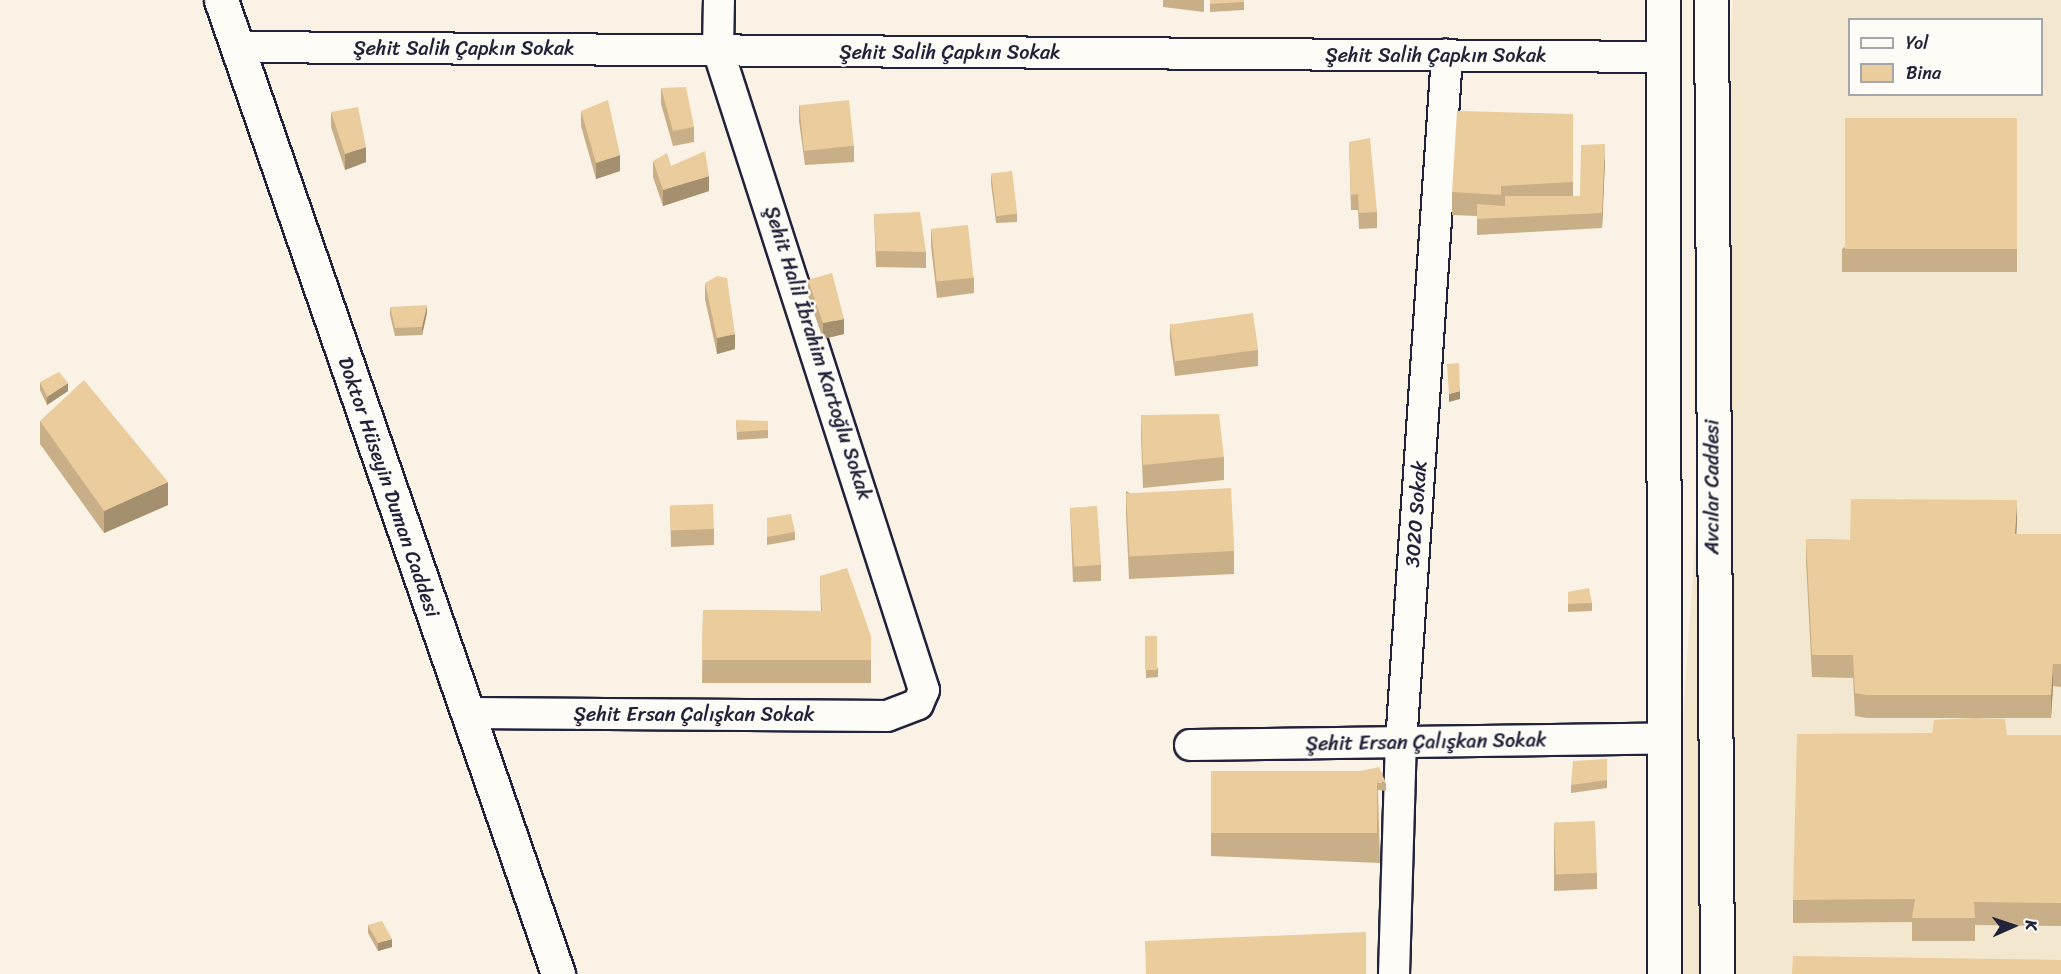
<!DOCTYPE html>
<html>
<head>
<meta charset="utf-8">
<style>
	body { margin:0 }
	#map { position:relative; width:2061px; height:974px; overflow:hidden; background:#f9f2e5; font-family:Sriracha,sans-serif }
	div>[style] { position:absolute }
	[style*='--x'] { left:calc(var(--x)*1px); top:calc(var(--y)*1px); width:calc(var(--w)*1px); rotate:calc(var(--a)*1deg) }
	.built>* { inset:0; background:#f4e7cf }
	.roads { filter:drop-shadow(2px 0 #22223b) drop-shadow(-2px 0 #22223b) drop-shadow(0 2px #22223b) drop-shadow(0 -2px #22223b) }
	.street>* { height:30px; margin:-15px; padding:0 15px; transform-origin:15px; border-radius:15px; background:#fdfcf7 }
	.secondary>* { height:33px; margin:-16.5px; padding:0 16.5px; transform-origin:16.5px; border-radius:16.5px; background:#fdfcf7 }
	.wall>* { inset:0; background:#c9af87 }
	.shaded-wall>* { inset:0; background:#a48f6e }
	.building>* { inset:0; background:#eacc9d; transform-origin:0 0 }
	span { translate:-50% -50%; white-space:nowrap; text-align:center; line-height:1.15; -webkit-text-stroke:5px #fdfcf7; paint-order:stroke }
	.street-label { font-size:20px; color:#22223b }
	.legend { position:absolute; left:1848px; top:18px; width:195px; height:78px; box-sizing:border-box; background:#fdfcf7; border:2px solid #a5a5ac; margin:0; padding:8px 10px; list-style:none; font-size:18px; color:#22223b }
	.legend li { display:flex; align-items:center; gap:12px; height:30px }
	.legend b { width:30px; border:2px solid #a5a5ac }
	.north { position:absolute; left:1983px; top:896px; width:60px; height:60px; -webkit-text-stroke:4px #fdfcf7; paint-order:stroke; rotate:87deg; font-size:16px; font-weight:700; line-height:24px; text-align:center; color:#22223b }
	.north::after { content:''; display:block; margin:auto; width:21px; height:27px; background:#22223b; clip-path:polygon(50% 0,100% 100%,50% 72%,0 100%) }
</style>
</head>
<body>
<div id="map">
	<div class="built">
		<div style="clip-path:polygon(evenodd,1733px 0,2061px 0,2061px 974px,1665px 974px,1733px 0,1850px 20px,2042px 20px,2042px 94px,1850px 94px,1850px 20px)"></div>
	</div>
	<div class="roads">
		<div class="street">
			<div style="--x:237;--y:47;--w:1425;--a:0.4"></div>
			<div style="--x:467;--y:713;--w:420;--a:0.4"></div>
			<div style="--x:887;--y:716;--w:33;--a:-21"></div>
			<div style="--x:918;--y:704;--w:15;--a:-67"></div>
			<div style="--x:924;--y:690;--w:672;--a:-107.84"></div>
			<div style="--x:718;--y:50;--w:50;--a:-88.9"></div>
			<div style="--x:1190;--y:745;--w:472;--a:-0.8"></div>
			<div style="--x:1394;--y:974;--w:230;--a:-88.3"></div>
			<div style="--x:1401;--y:744;--w:691;--a:-86.18"></div>
		</div>
		<div class="secondary">
			<div style="--x:221;--y:0;--w:1031;--a:70.91"></div>
			<div style="--x:1663;--y:0;--w:974;--a:89.94"></div>
			<div style="--x:1711;--y:0;--w:974;--a:89.65"></div>
		</div>
	</div>
	<div class="wall">
		<div style="clip-path:polygon(1163px 0,1204px 0,1204px 12px,1163px 7px)"></div>
		<div style="clip-path:polygon(1210px 0,1244px 0,1244px 10px,1210px 12px)"></div>
		<div style="clip-path:polygon(661px 88px,694px 127px,694px 142px,673px 146px,661px 104px)"></div>
		<div style="clip-path:polygon(799px 105px,854px 146px,854px 162px,805px 165px,799px 121px)"></div>
		<div style="clip-path:polygon(581px 111px,620px 171px,596px 179px,581px 126px)"></div>
		<div style="clip-path:polygon(331px 112px,366px 162px,345px 170px,331px 127px)"></div>
		<div style="clip-path:polygon(1573px 114px,1573px 196px,1580px 196px,1605px 160px,1602px 228px,1477px 235px,1477px 216px,1452px 215px,1452px 192px)"></div>
		<div style="clip-path:polygon(2017px 118px,2017px 272px,1842px 272px,1842px 249px)"></div>
		<div style="clip-path:polygon(1349px 142px,1377px 212px,1377px 228px,1359px 229px,1358px 210px,1351px 210px)"></div>
		<div style="clip-path:polygon(653px 161px,709px 191px,663px 206px,653px 177px)"></div>
		<div style="clip-path:polygon(991px 175px,1017px 214px,1017px 222px,996px 223px,991px 183px)"></div>
		<div style="clip-path:polygon(874px 214px,926px 252px,926px 268px,876px 267px)"></div>
		<div style="clip-path:polygon(931px 230px,974px 278px,974px 293px,937px 298px,931px 246px)"></div>
		<div style="clip-path:polygon(808px 280px,844px 334px,823px 339px,808px 296px)"></div>
		<div style="clip-path:polygon(705px 283px,735px 349px,717px 354px,705px 299px)"></div>
		<div style="clip-path:polygon(390px 307px,427px 313px,422px 335px,395px 336px,390px 315px)"></div>
		<div style="clip-path:polygon(1170px 324px,1258px 350px,1258px 366px,1175px 376px,1170px 339px)"></div>
		<div style="clip-path:polygon(40px 382px,68px 391px,47px 405px,40px 390px)"></div>
		<div style="clip-path:polygon(1141px 415px,1224px 457px,1224px 480px,1143px 488px,1141px 438px)"></div>
		<div style="clip-path:polygon(736px 420px,768px 430px,768px 438px,737px 440px)"></div>
		<div style="clip-path:polygon(40px 421px,168px 505px,104px 533px,40px 444px)"></div>
		<div style="clip-path:polygon(1126px 491px,1234px 551px,1234px 574px,1129px 579px,1126px 514px)"></div>
		<div style="clip-path:polygon(670px 507px,714px 529px,714px 545px,671px 547px)"></div>
		<div style="clip-path:polygon(1070px 508px,1101px 565px,1101px 581px,1073px 582px)"></div>
		<div style="clip-path:polygon(767px 518px,795px 532px,795px 540px,767px 545px)"></div>
		<div style="clip-path:polygon(2017px 523px,2016px 534px,2061px 534px,2061px 687px,2053px 686px,2051px 718px,1867px 718px,1855px 716px,1853px 678px,1812px 677px,1806px 562px,1806px 539px,1850px 540px)"></div>
		<div style="clip-path:polygon(820px 576px,871px 659px,871px 683px,702px 683px,703px 610px,821px 611px)"></div>
		<div style="clip-path:polygon(1568px 592px,1592px 603px,1592px 611px,1568px 612px)"></div>
		<div style="clip-path:polygon(1145px 636px,1158px 669px,1158px 677px,1146px 678px)"></div>
		<div style="clip-path:polygon(1932px 733px,2007px 735px,2061px 735px,2061px 926px,1975px 925px,1975px 941px,1912px 941px,1912px 922px,1793px 923px,1793px 900px)"></div>
		<div style="clip-path:polygon(1607px 759px,1607px 788px,1571px 793px,1571px 785px)"></div>
		<div style="clip-path:polygon(1211px 771px,1386px 783px,1386px 791px,1378px 790px,1380px 863px,1211px 856px)"></div>
		<div style="clip-path:polygon(1554px 823px,1597px 873px,1597px 889px,1554px 891px)"></div>
		<div style="clip-path:polygon(368px 925px,392px 947px,378px 951px,368px 933px)"></div>
	</div>
	<div class="shaded-wall">
		<div style="clip-path:polygon(1605px 144px,1605px 160px,1602px 228px,1602px 213px)"></div>
		<div style="clip-path:polygon(366px 147px,366px 162px,345px 170px,345px 154px)"></div>
		<div style="clip-path:polygon(620px 155px,620px 171px,596px 179px,596px 163px)"></div>
		<div style="clip-path:polygon(709px 176px,709px 191px,663px 206px,663px 190px)"></div>
		<div style="clip-path:polygon(427px 305px,427px 313px,422px 335px,422px 327px)"></div>
		<div style="clip-path:polygon(844px 319px,844px 334px,823px 339px,823px 323px)"></div>
		<div style="clip-path:polygon(735px 334px,735px 349px,717px 354px,717px 338px)"></div>
		<div style="clip-path:polygon(68px 383px,68px 391px,47px 405px,47px 397px)"></div>
		<div style="clip-path:polygon(1460px 391px,1460px 399px,1449px 402px,1449px 394px)"></div>
		<div style="clip-path:polygon(168px 482px,168px 505px,104px 533px,104px 511px)"></div>
		<div style="clip-path:polygon(2017px 500px,2017px 523px,2015px 557px,2015px 534px)"></div>
		<div style="clip-path:polygon(2053px 664px,2053px 686px,2051px 718px,2051px 695px)"></div>
		<div style="clip-path:polygon(392px 939px,392px 947px,378px 951px,378px 943px)"></div>
	</div>
	<div class="building">
		<div style="clip-path:polygon(1210px 0,1244px 0,1244px 2px,1210px 4px)"></div>
		<div style="clip-path:polygon(686px 87px,694px 127px,673px 131px,661px 88px)"></div>
		<div style="clip-path:polygon(608px 100px,620px 155px,596px 163px,581px 111px)"></div>
		<div style="left:849px;top:100px;width:46px;height:50px;rotate:84deg"></div>
		<div style="clip-path:polygon(358px 107px,366px 147px,345px 154px,331px 112px)"></div>
		<div style="clip-path:polygon(1457px 111px,1573px 114px,1573px 182px,1501px 186px,1501px 195px,1452px 192px)"></div>
		<div style="left:1845px;top:118px;width:172px;height:131px"></div>
		<div style="clip-path:polygon(1370px 138px,1377px 212px,1359px 213px,1358px 194px,1351px 195px,1349px 142px)"></div>
		<div style="clip-path:polygon(1605px 144px,1602px 213px,1477px 219px,1477px 204px,1505px 206px,1505px 196px,1580px 196px,1581px 145px)"></div>
		<div style="clip-path:polygon(705px 151px,709px 176px,663px 190px,653px 161px,667px 153px,671px 166px)"></div>
		<div style="left:1012px;top:171px;width:43px;height:21px;rotate:83deg"></div>
		<div style="clip-path:polygon(920px 212px,926px 252px,876px 251px,874px 214px)"></div>
		<div style="left:968px;top:225px;width:53px;height:37px;rotate:84deg"></div>
		<div style="clip-path:polygon(832px 273px,844px 319px,823px 323px,808px 280px)"></div>
		<div style="clip-path:polygon(717px 276px,727px 278px,735px 334px,717px 338px,705px 283px)"></div>
		<div style="clip-path:polygon(427px 305px,422px 327px,395px 328px,390px 307px)"></div>
		<div style="left:1253px;top:313px;width:37px;height:84px;rotate:82deg"></div>
		<div style="clip-path:polygon(1459px 363px,1460px 391px,1449px 394px,1447px 364px)"></div>
		<div style="clip-path:polygon(59px 372px,68px 383px,47px 397px,40px 382px)"></div>
		<div style="clip-path:polygon(84px 380px,168px 482px,104px 511px,40px 421px)"></div>
		<div style="clip-path:polygon(1219px 414px,1224px 457px,1143px 465px,1141px 415px)"></div>
		<div style="clip-path:polygon(736px 420px,768px 421px,768px 430px,737px 432px)"></div>
		<div style="left:1231px;top:488px;width:63px;height:105px;rotate:87deg"></div>
		<div style="clip-path:polygon(1851px 499px,2017px 500px,2015px 534px,2061px 534px,2061px 664px,2053px 664px,2051px 695px,1867px 695px,1855px 693px,1853px 655px,1812px 655px,1806px 539px,1850px 540px)"></div>
		<div style="left:713px;top:504px;width:25px;height:43px;rotate:88deg"></div>
		<div style="left:1097px;top:506px;width:59px;height:27px;rotate:86deg"></div>
		<div style="clip-path:polygon(791px 514px,795px 532px,767px 537px,767px 518px)"></div>
		<div style="clip-path:polygon(847px 568px,871px 636px,871px 660px,702px 660px,703px 610px,822px 611px,820px 576px)"></div>
		<div style="clip-path:polygon(1589px 588px,1592px 603px,1568px 604px,1568px 592px)"></div>
		<div style="left:1145px;top:636px;width:12px;height:34px"></div>
		<div style="clip-path:polygon(1974px 718px,2005px 719px,2007px 735px,2061px 735px,2061px 903px,1974px 902px,1975px 918px,1912px 918px,1915px 899px,1793px 900px,1797px 734px,1932px 733px,1934px 720px)"></div>
		<div style="clip-path:polygon(1607px 759px,1607px 780px,1571px 785px,1573px 761px)"></div>
		<div style="clip-path:polygon(1379px 767px,1386px 783px,1377px 782px,1377px 772px,1356px 772px)"></div>
		<div style="left:1211px;top:771px;width:166px;height:62px"></div>
		<div style="left:1595px;top:821px;width:52px;height:41px;rotate:88deg"></div>
		<div style="clip-path:polygon(382px 921px,392px 939px,378px 943px,368px 925px)"></div>
		<div style="clip-path:polygon(1366px 932px,1366px 974px,1146px 974px,1145px 941px)"></div>
		<div style="clip-path:polygon(1793px 956px,2061px 960px,2061px 974px,1792px 974px)"></div>
	</div>
	<div class="street-label">
		<span style="left:464px;top:48px">Şehit Salih Çapkın Sokak</span>
		<span style="left:950px;top:52px">Şehit Salih Çapkın Sokak</span>
		<span style="left:1436px;top:55px">Şehit Salih Çapkın Sokak</span>
		<span style="left:818px;top:353px;rotate:72deg">Şehit Halil İbrahim Kartoğlu Sokak</span>
		<span style="left:389px;top:487px;rotate:71deg">Doktor Hüseyin Duman Caddesi</span>
		<span style="left:1712px;top:487px;rotate:-90deg">Avcılar Caddesi</span>
		<span style="left:1416px;top:514px;rotate:-86deg">3020 Sokak</span>
		<span style="left:694px;top:714px">Şehit Ersan Çalışkan Sokak</span>
		<span style="left:1426px;top:742px;rotate:-1deg">Şehit Ersan Çalışkan Sokak</span>
	</div>
	<ul class="legend">
	<li><b style="height:8px;background:#fdfcf7"></b>Yol</li>
	<li><b style="height:16px;background:#eacc9d"></b>Bina</li>
	</ul>
	<div class="north">K</div>
</div>
</body>
</html>
